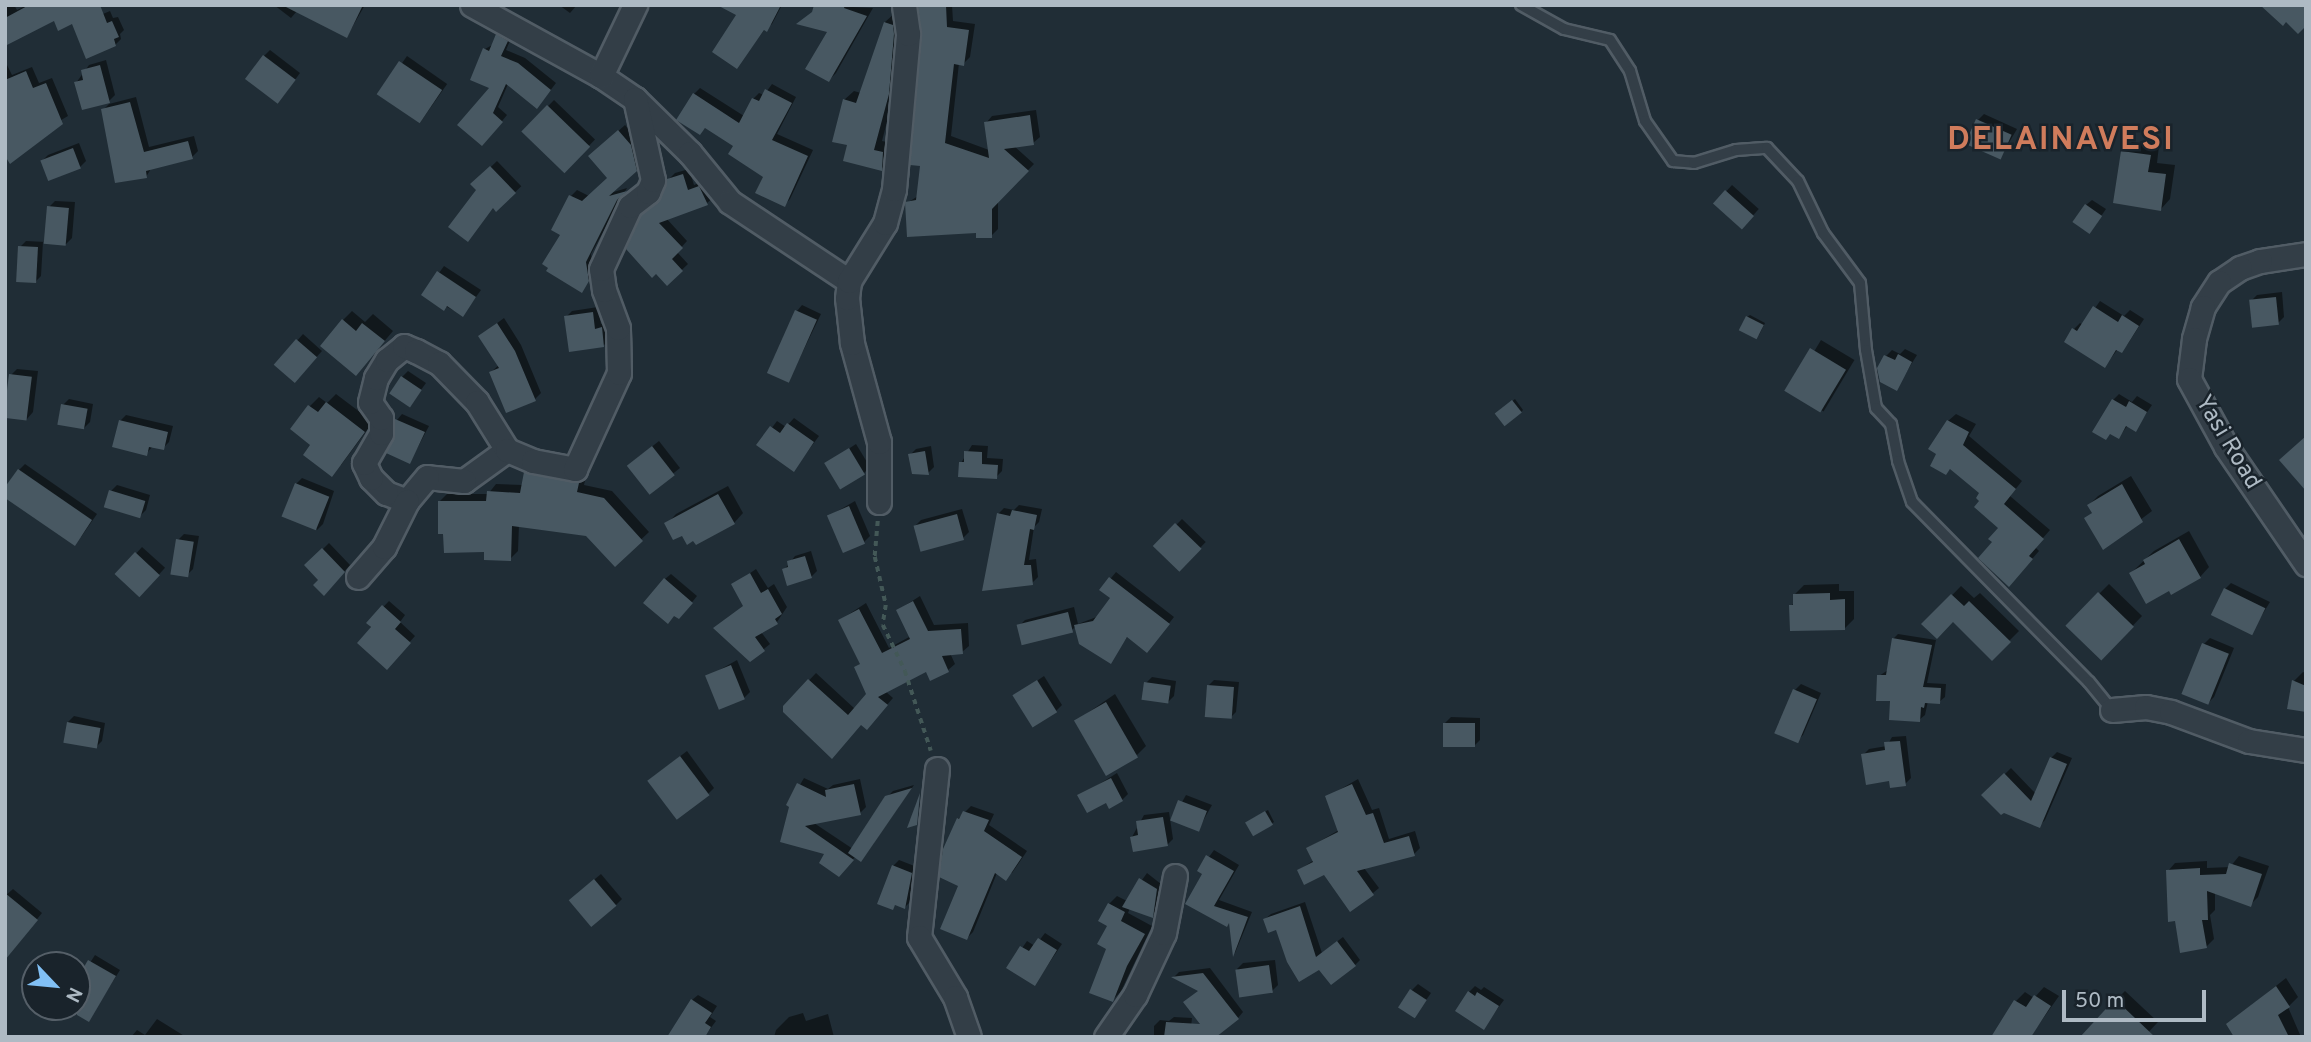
<!DOCTYPE html>
<html>
<head>
<meta charset="utf-8">
<style>
	body { margin:0 }
	#map { position:relative; width:2311px; height:1042px; overflow:hidden; background:#202d36; font-family:Overpass,sans-serif }
	div>[style] { position:absolute }
	[style*='--x'] { left:calc(var(--x)*1px); top:calc(var(--y)*1px); width:calc(var(--w)*1px); rotate:calc(var(--a)*1deg) }
	.shadow>* { inset:0; background:#0007; transform-origin:0 0 }
	.building>* { inset:0; background:#485862; transform-origin:0 0 }
	.path>* { height:3.5px; margin-top:-1.75px; transform-origin:0; background:repeating-linear-gradient(90deg,#435857 0 5px,transparent 0 10px) }
	.roads { filter:drop-shadow(2px 0 #515c65) drop-shadow(-2px 0 #515c65) drop-shadow(0 2px #515c65) drop-shadow(0 -2px #515c65) }
	.service>* { height:10px; margin:-5px; padding:0 5px; transform-origin:5px; border-radius:5px; background:#333e47 }
	.minor>* { height:23px; margin:-11.5px; padding:0 11.5px; transform-origin:11.5px; border-radius:11.5px; background:#333e47 }
	span { translate:-50% -50%; white-space:nowrap; text-align:center; line-height:1.15; -webkit-text-stroke:5px #19232b; paint-order:stroke }
	.street-label { font-size:24px; color:#aebac4 }
	.district-label { font-size:32px; color:#d07c5c; font-weight:700; letter-spacing:2px }
	.frame { position:absolute; inset:0; border:7px solid #aebac4; pointer-events:none }
	.north { position:absolute; left:21px; top:951px; width:70px; height:70px; box-sizing:border-box; background:#19232b; border:2px solid #555f68; border-radius:50%; rotate:116deg; font-size:19px; font-weight:700; line-height:28px; text-align:center; color:#aebac4 }
	.north::after { content:''; display:block; margin:auto; width:24px; height:32px; background:#81c0f5; clip-path:polygon(50% 0,100% 100%,50% 72%,0 100%) }
	.scale { position:absolute; left:2062px; top:990px; width:144px; height:32px; box-sizing:border-box; border:4px solid #aebac4; border-top:0; padding-left:9px; font-size:21px; line-height:24px; white-space:nowrap; color:#aebac4; -webkit-text-stroke:5px #19232b; paint-order:stroke }
</style>
</head>
<body>
<div id="map">
	<div class="shadow">
		<div style="clip-path:polygon(5px 5px,14px 5px,17px 10px,27px 5px,92px 5px,98px 16px,110px 11px,113px 18px,118px 17px,124px 30px,120px 34px,121px 39px,115px 45px,73px 21px,54px 19px,5px 45px)"></div>
		<div style="clip-path:polygon(274px 5px,302px 5px,291px 18px)"></div>
		<div style="clip-path:polygon(331px 5px,365px 5px,347px 36px)"></div>
		<div style="clip-path:polygon(559px 5px,577px 5px,570px 13px)"></div>
		<div style="clip-path:polygon(719px 5px,782px 5px,772px 24px,765px 29px,737px 67px,739px 15px)"></div>
		<div style="clip-path:polygon(815px 5px,873px 8px,836px 73px,829px 80px,830px 30px,815px 11px)"></div>
		<div style="clip-path:polygon(920px 5px,952px 5px,953px 21px,975px 24px,970px 57px,963px 64px,959px 63px,951px 136px,989px 150px,986px 123px,992px 116px,1036px 110px,1040px 137px,1033px 143px,1014px 146px,1034px 164px,998px 201px,998px 229px,991px 236px,907px 203px,918px 196px,922px 164px,924px 35px)"></div>
		<div style="clip-path:polygon(895px 13px,901px 15px,897px 83px,882px 141px,892px 143px,890px 160px,881px 169px,849px 144px,844px 100px,854px 91px,861px 93px,885px 22px)"></div>
		<div style="clip-path:polygon(504px 30px,513px 34px,506px 50px,525px 58px,556px 83px,543px 100px,508px 84px,498px 107px,507px 115px,488px 138px,491px 87px,485px 49px,494px 44px)"></div>
		<div style="clip-path:polygon(270px 50px,300px 73px,283px 96px,264px 56px)"></div>
		<div style="left:407px;top:56px;width:49px;height:47px;rotate:35deg"></div>
		<div style="clip-path:polygon(106px 60px,115px 95px,109px 101px,76px 83px,89px 65px)"></div>
		<div style="clip-path:polygon(5px 61px,12px 75px,32px 67px,39px 83px,52px 78px,68px 116px,5px 153px)"></div>
		<div style="clip-path:polygon(772px 84px,796px 97px,777px 134px,813px 150px,790px 199px,784px 205px,765px 176px,736px 146px,706px 127px,700px 133px,694px 94px,700px 88px,744px 116px,753px 99px,759px 93px,764px 95px)"></div>
		<div style="clip-path:polygon(136px 97px,149px 147px,194px 136px,198px 151px,192px 157px,152px 167px,146px 177px,103px 110px,109px 104px)"></div>
		<div style="left:554px;top:100px;width:57px;height:43px;rotate:44deg"></div>
		<div style="clip-path:polygon(1984px 114px,2017px 129px,2000px 158px,1978px 120px)"></div>
		<div style="clip-path:polygon(625px 125px,636px 138px,642px 163px,610px 193px,627px 188px,591px 254px,594px 274px,581px 291px,563px 234px,571px 196px,577px 190px,589px 196px,610px 178px,596px 151px)"></div>
		<div style="clip-path:polygon(2132px 142px,2159px 146px,2157px 163px,2175px 165px,2170px 199px,2161px 209px,2122px 151px)"></div>
		<div style="clip-path:polygon(79px 143px,86px 161px,80px 167px,42px 161px,48px 155px)"></div>
		<div style="left:497px;top:161px;width:35px;height:33px;rotate:46deg"></div>
		<div style="clip-path:polygon(689px 169px,694px 185px,705px 181px,713px 198px,707px 203px,666px 218px,687px 241px,677px 252px,688px 264px,668px 283px,628px 249px,662px 198px,668px 180px,675px 173px)"></div>
		<div style="left:1732px;top:185px;width:36px;height:25px;rotate:42deg"></div>
		<div style="clip-path:polygon(2092px 200px,2106px 209px,2095px 225px,2086px 205px)"></div>
		<div style="clip-path:polygon(55px 201px,75px 202px,72px 238px,66px 244px,43px 242px,41px 276px,35px 282px,20px 247px,26px 241px,46px 242px,49px 207px)"></div>
		<div style="clip-path:polygon(444px 266px,481px 290px,463px 315px,423px 295px)"></div>
		<div style="clip-path:polygon(2282px 292px,2284px 317px,2278px 323px,2251px 301px,2257px 295px)"></div>
		<div style="clip-path:polygon(2100px 301px,2124px 316px,2130px 310px,2144px 319px,2127px 345px,2121px 351px,2118px 349px,2105px 366px,2074px 329px,2080px 323px,2083px 325px)"></div>
		<div style="clip-path:polygon(802px 305px,821px 314px,792px 374px,786px 380px,797px 311px)"></div>
		<div style="clip-path:polygon(598px 307px,601px 324px,607px 322px,610px 339px,604px 345px,566px 317px,572px 311px)"></div>
		<div style="clip-path:polygon(352px 311px,365px 322px,373px 314px,393px 331px,365px 364px,343px 320px)"></div>
		<div style="clip-path:polygon(1750px 315px,1765px 323px,1759px 335px,1747px 317px)"></div>
		<div style="clip-path:polygon(504px 318px,521px 345px,541px 393px,535px 399px,491px 372px,499px 365px,480px 336px)"></div>
		<div style="clip-path:polygon(303px 334px,322px 351px,300px 375px,276px 365px)"></div>
		<div style="left:1821px;top:340px;width:39px;height:60px;rotate:31deg"></div>
		<div style="clip-path:polygon(1905px 349px,1917px 355px,1896px 389px,1886px 356px,1892px 350px,1900px 354px)"></div>
		<div style="clip-path:polygon(17px 369px,38px 371px,33px 412px,27px 419px,11px 375px)"></div>
		<div style="clip-path:polygon(408px 371px,426px 383px,410px 405px,402px 377px)"></div>
		<div style="clip-path:polygon(336px 394px,373px 422px,341px 465px,313px 445px,310px 406px,319px 397px,327px 403px)"></div>
		<div style="clip-path:polygon(2119px 394px,2132px 402px,2137px 396px,2152px 405px,2135px 430px,2128px 425px,2119px 437px,2113px 400px)"></div>
		<div style="clip-path:polygon(69px 399px,93px 404px,90px 422px,84px 428px,63px 405px)"></div>
		<div style="clip-path:polygon(1515px 399px,1523px 410px,1521px 412px,1499px 411px)"></div>
		<div style="clip-path:polygon(402px 414px,429px 426px,410px 462px,397px 434px,397px 420px)"></div>
		<div style="clip-path:polygon(1956px 414px,1976px 424px,1969px 436px,2022px 481px,2010px 496px,2050px 530px,2035px 547px,2039px 551px,2016px 577px,1994px 542px,2000px 527px,1981px 501px,1982px 493px,1951px 468px,1946px 473px,1948px 421px)"></div>
		<div style="clip-path:polygon(126px 415px,173px 426px,169px 442px,163px 448px,153px 446px,146px 454px,120px 421px)"></div>
		<div style="clip-path:polygon(794px 418px,819px 436px,794px 470px,759px 445px,777px 421px,786px 427px)"></div>
		<div style="clip-path:polygon(659px 441px,680px 468px,650px 492px,635px 460px)"></div>
		<div style="clip-path:polygon(856px 444px,870px 467px,864px 473px,833px 459px)"></div>
		<div style="clip-path:polygon(972px 445px,988px 446px,987px 458px,1003px 459px,1002px 471px,996px 477px,961px 463px)"></div>
		<div style="clip-path:polygon(931px 446px,934px 467px,928px 473px,910px 455px,916px 449px)"></div>
		<div style="clip-path:polygon(25px 464px,97px 514px,81px 537px,19px 470px)"></div>
		<div style="clip-path:polygon(533px 465px,586px 476px,584px 485px,612px 491px,649px 532px,615px 564px,587px 535px,519px 525px,518px 551px,510px 559px,486px 550px,439px 502px,447px 494px,488px 494px,496px 484px,523px 485px,526px 473px)"></div>
		<div style="clip-path:polygon(2131px 476px,2152px 511px,2104px 547px,2087px 518px,2093px 512px,2089px 505px,2098px 496px)"></div>
		<div style="clip-path:polygon(302px 478px,334px 491px,323px 524px,317px 530px,296px 484px)"></div>
		<div style="clip-path:polygon(117px 485px,150px 495px,146px 510px,140px 516px,111px 491px)"></div>
		<div style="clip-path:polygon(728px 486px,743px 513px,734px 523px,683px 533px,667px 524px,676px 514px)"></div>
		<div style="clip-path:polygon(855px 501px,870px 536px,864px 542px,829px 516px)"></div>
		<div style="clip-path:polygon(1019px 505px,1042px 509px,1039px 522px,1034px 527px,1029px 560px,1036px 559px,1038px 577px,1032px 583px,998px 514px,1004px 508px,1014px 510px)"></div>
		<div style="clip-path:polygon(962px 509px,969px 532px,963px 538px,915px 526px,921px 520px)"></div>
		<div style="left:1182px;top:519px;width:33px;height:37px;rotate:44deg"></div>
		<div style="clip-path:polygon(2189px 531px,2209px 567px,2200px 577px,2169px 588px,2131px 573px,2154px 551px)"></div>
		<div style="clip-path:polygon(184px 534px,199px 536px,193px 569px,187px 575px,178px 540px)"></div>
		<div style="clip-path:polygon(329px 543px,350px 565px,324px 594px,320px 580px,307px 565px)"></div>
		<div style="left:142px;top:547px;width:31px;height:37px;rotate:42deg"></div>
		<div style="clip-path:polygon(811px 551px,817px 571px,811px 577px,784px 570px,795px 556px)"></div>
		<div style="clip-path:polygon(756px 569px,768px 588px,774px 584px,787px 607px,777px 622px,761px 632px,770px 644px,750px 660px,745px 605px,733px 585px)"></div>
		<div style="clip-path:polygon(1116px 572px,1174px 617px,1153px 644px,1128px 636px,1110px 661px,1076px 626px,1072px 630px,1019px 626px,1025px 620px,1074px 607px,1078px 624px,1099px 616px,1113px 598px,1102px 589px)"></div>
		<div style="clip-path:polygon(671px 574px,697px 596px,685px 611px,665px 579px)"></div>
		<div style="clip-path:polygon(2231px 583px,2270px 602px,2251px 633px,2225px 589px)"></div>
		<div style="clip-path:polygon(1839px 584px,1839px 591px,1854px 591px,1854px 619px,1845px 628px,1791px 606px,1795px 602px,1795px 594px,1804px 585px)"></div>
		<div style="clip-path:polygon(2109px 584px,2142px 616px,2102px 658px,2099px 594px)"></div>
		<div style="clip-path:polygon(1961px 586px,1974px 598px,1980px 593px,2019px 631px,1992px 658px,1953px 620px,1924px 624px)"></div>
		<div style="clip-path:polygon(920px 596px,934px 625px,968px 623px,969px 646px,962px 652px,950px 653px,955px 664px,948px 670px,931px 679px,926px 670px,885px 691px,893px 698px,873px 721px,861px 723px,785px 706px,816px 673px,855px 709px,868px 694px,856px 668px,861px 663px,840px 620px,866px 603px,889px 648px,911px 636px,898px 610px)"></div>
		<div style="clip-path:polygon(389px 601px,405px 615px,400px 622px,415px 636px,392px 662px,368px 623px)"></div>
		<div style="clip-path:polygon(1898px 634px,1936px 640px,1927px 683px,1946px 684px,1945px 697px,1939px 702px,1928px 701px,1925px 715px,1919px 720px,1892px 699px,1879px 676px,1888px 670px,1893px 639px)"></div>
		<div style="clip-path:polygon(2210px 638px,2234px 648px,2214px 697px,2208px 703px,2204px 644px)"></div>
		<div style="clip-path:polygon(737px 660px,750px 692px,744px 698px,707px 677px)"></div>
		<div style="clip-path:polygon(2303px 672px,2306px 673px,2306px 711px,2294px 681px)"></div>
		<div style="clip-path:polygon(1044px 676px,1062px 705px,1056px 711px,1015px 696px)"></div>
		<div style="clip-path:polygon(1152px 677px,1176px 681px,1174px 696px,1168px 702px,1146px 683px)"></div>
		<div style="clip-path:polygon(1214px 680px,1239px 682px,1236px 712px,1230px 718px,1208px 686px)"></div>
		<div style="clip-path:polygon(1801px 684px,1821px 693px,1803px 735px,1797px 741px,1776px 732px,1795px 690px)"></div>
		<div style="clip-path:polygon(1115px 694px,1146px 746px,1137px 755px,1076px 721px)"></div>
		<div style="clip-path:polygon(74px 716px,105px 723px,102px 741px,96px 747px,68px 722px)"></div>
		<div style="clip-path:polygon(1451px 717px,1480px 718px,1480px 740px,1474px 746px,1445px 723px)"></div>
		<div style="clip-path:polygon(1906px 736px,1911px 778px,1905px 784px,1890px 779px,1863px 755px,1869px 749px,1887px 746px,1892px 737px)"></div>
		<div style="clip-path:polygon(687px 751px,714px 788px,708px 794px,649px 780px)"></div>
		<div style="clip-path:polygon(2057px 752px,2072px 758px,2045px 820px,2039px 826px,2003px 811px,1984px 795px,2011px 768px,2036px 794px,2051px 758px)"></div>
		<div style="clip-path:polygon(1117px 773px,1128px 794px,1122px 800px,1080px 796px)"></div>
		<div style="clip-path:polygon(804px 778px,828px 789px,833px 785px,860px 779px,866px 807px,860px 813px,814px 823px,853px 849px,887px 797px,893px 791px,914px 785px,866px 854px,856px 856px,839px 874px,827px 853px,782px 841px,791px 806px,788px 805px)"></div>
		<div style="clip-path:polygon(1358px 779px,1372px 810px,1379px 808px,1389px 839px,1415px 831px,1420px 848px,1414px 854px,1364px 868px,1379px 888px,1373px 893px,1324px 873px,1299px 870px,1314px 860px,1308px 848px,1339px 830px,1327px 797px)"></div>
		<div style="clip-path:polygon(925px 791px,922px 817px,919px 820px,920px 799px)"></div>
		<div style="clip-path:polygon(1186px 795px,1212px 805px,1198px 830px,1172px 820px)"></div>
		<div style="clip-path:polygon(971px 806px,994px 814px,989px 825px,1027px 851px,1012px 873px,997px 873px,973px 932px,967px 938px,960px 885px,958px 819px)"></div>
		<div style="clip-path:polygon(1268px 810px,1274px 822px,1271px 824px,1250px 820px)"></div>
		<div style="clip-path:polygon(1169px 812px,1173px 839px,1167px 845px,1132px 837px,1144px 815px)"></div>
		<div style="clip-path:polygon(1214px 850px,1239px 865px,1219px 900px,1252px 912px,1235px 953px,1230px 921px,1188px 903px,1205px 874px,1199px 871px)"></div>
		<div style="clip-path:polygon(2239px 856px,2269px 866px,2258px 897px,2250px 905px,2215px 892px,2215px 910px,2210px 915px,2214px 939px,2206px 947px,2176px 920px,2168px 871px,2175px 863px,2207px 861px,2207px 868px,2230px 867px)"></div>
		<div style="clip-path:polygon(899px 860px,917px 867px,911px 901px,905px 907px,897px 903px,892px 908px,893px 866px)"></div>
		<div style="clip-path:polygon(1147px 873px,1161px 884px,1158px 910px,1152px 916px,1130px 908px,1128px 913px,1152px 926px,1121px 991px,1113px 1000px,1108px 949px,1109px 904px,1117px 896px,1127px 901px)"></div>
		<div style="clip-path:polygon(601px 874px,622px 899px,616px 905px,577px 894px)"></div>
		<div style="clip-path:polygon(13px 889px,42px 913px,21px 939px,5px 896px)"></div>
		<div style="clip-path:polygon(1305px 902px,1322px 953px,1343px 937px,1360px 960px,1355px 965px,1319px 967px,1265px 919px,1271px 914px)"></div>
		<div style="clip-path:polygon(1045px 933px,1062px 944px,1035px 984px,1008px 968px,1027px 941px,1035px 946px)"></div>
		<div style="clip-path:polygon(95px 955px,120px 970px,89px 1020px,66px 1007px,77px 1007px,77px 983px)"></div>
		<div style="clip-path:polygon(1275px 960px,1278px 985px,1272px 991px,1237px 969px,1243px 963px)"></div>
		<div style="clip-path:polygon(1210px 968px,1243px 1012px,1238px 1018px,1200px 990px,1174px 977px,1179px 972px)"></div>
		<div style="clip-path:polygon(2286px 978px,2298px 997px,2288px 1007px,2301px 1037px,2264px 1037px,2228px 1024px)"></div>
		<div style="clip-path:polygon(1418px 984px,1431px 993px,1415px 1016px,1412px 990px)"></div>
		<div style="clip-path:polygon(1475px 986px,1481px 990px,1484px 987px,1504px 1000px,1483px 1028px,1469px 992px)"></div>
		<div style="clip-path:polygon(2044px 987px,2059px 996px,2030px 1037px,2016px 1001px,2025px 992px,2034px 998px)"></div>
		<div style="clip-path:polygon(2125px 991px,2158px 1022px,2144px 1037px,2116px 1000px)"></div>
		<div style="clip-path:polygon(698px 995px,717px 1006px,710px 1017px,716px 1021px,704px 1037px,692px 1000px)"></div>
		<div style="clip-path:polygon(803px 1013px,806px 1021px,828px 1014px,834px 1037px,774px 1037px,776px 1030px,789px 1017px)"></div>
		<div style="clip-path:polygon(1174px 1017px,1192px 1018px,1190px 1037px,1154px 1037px,1154px 1026px,1160px 1020px,1169px 1021px)"></div>
		<div style="clip-path:polygon(157px 1019px,186px 1037px,131px 1037px,137px 1030px,145px 1035px)"></div>
	</div>
	<div class="building">
		<div style="clip-path:polygon(29px 5px,100px 5px,107px 23px,112px 21px,119px 37px,114px 39px,116px 46px,86px 59px,72px 24px,58px 31px,54px 21px,5px 46px,5px 18px)"></div>
		<div style="clip-path:polygon(282px 5px,363px 5px,347px 38px)"></div>
		<div style="clip-path:polygon(717px 5px,781px 5px,767px 32px,764px 30px,737px 69px,712px 52px,736px 15px)"></div>
		<div style="clip-path:polygon(814px 5px,845px 5px,844px 8px,867px 16px,829px 82px,805px 69px,827px 32px,796px 24px,812px 12px)"></div>
		<div style="clip-path:polygon(918px 5px,946px 5px,947px 27px,969px 30px,964px 66px,954px 64px,945px 143px,989px 158px,984px 122px,1030px 115px,1034px 145px,1004px 149px,1029px 171px,992px 209px,992px 238px,976px 238px,976px 233px,907px 237px,905px 202px,916px 200px,920px 166px,910px 165px,922px 35px)"></div>
		<div style="clip-path:polygon(2260px 5px,2306px 5px,2306px 26px,2298px 34px,2286px 22px,2283px 26px)"></div>
		<div style="clip-path:polygon(884px 22px,893px 25px,894px 34px,889px 94px,874px 150px,883px 152px,882px 171px,843px 161px,847px 145px,832px 142px,843px 99px,856px 103px)"></div>
		<div style="clip-path:polygon(496px 34px,508px 41px,501px 56px,518px 63px,551px 90px,537px 109px,506px 84px,493px 113px,503px 122px,482px 146px,457px 125px,489px 88px,470px 80px,483px 48px,489px 51px)"></div>
		<div style="left:263px;top:55px;width:41px;height:30px;rotate:37deg"></div>
		<div style="left:399px;top:61px;width:52px;height:40px;rotate:34deg"></div>
		<div style="clip-path:polygon(100px 65px,110px 103px,82px 110px,74px 82px,83px 80px,81px 70px)"></div>
		<div style="clip-path:polygon(26px 71px,33px 88px,46px 83px,63px 124px,10px 164px,5px 156px,5px 80px)"></div>
		<div style="clip-path:polygon(765px 89px,792px 103px,772px 140px,808px 156px,785px 207px,755px 193px,763px 177px,728px 154px,733px 146px,705px 128px,700px 135px,676px 120px,693px 93px,739px 123px,752px 98px,759px 101px)"></div>
		<div style="clip-path:polygon(130px 102px,144px 152px,188px 141px,193px 159px,146px 171px,147px 178px,115px 183px,101px 109px)"></div>
		<div style="left:547px;top:105px;width:60px;height:37px;rotate:44deg"></div>
		<div style="left:1976px;top:119px;width:39px;height:27px;rotate:24deg"></div>
		<div style="clip-path:polygon(618px 130px,631px 145px,637px 171px,609px 196px,627px 191px,617px 200px,586px 262px,589px 281px,582px 293px,546px 271px,548px 268px,542px 264px,560px 235px,551px 230px,569px 195px,582px 201px,607px 178px,588px 156px)"></div>
		<div style="left:73px;top:148px;width:22px;height:35px;rotate:69deg"></div>
		<div style="clip-path:polygon(2121px 151px,2151px 155px,2148px 172px,2166px 174px,2161px 211px,2113px 203px)"></div>
		<div style="clip-path:polygon(490px 166px,516px 193px,496px 212px,493px 208px,468px 242px,448px 227px,476px 190px,470px 184px)"></div>
		<div style="clip-path:polygon(683px 174px,688px 190px,699px 186px,708px 205px,659px 223px,683px 248px,672px 259px,683px 271px,667px 286px,656px 274px,652px 278px,626px 249px,641px 215px,661px 198px,667px 179px)"></div>
		<div style="left:1725px;top:190px;width:39px;height:18px;rotate:42deg"></div>
		<div style="left:2085px;top:204px;width:21px;height:22px;rotate:35deg"></div>
		<div style="left:47px;top:206px;width:22px;height:38px;rotate:5deg"></div>
		<div style="left:18px;top:246px;width:20px;height:36px;rotate:3deg"></div>
		<div style="clip-path:polygon(437px 271px,476px 297px,463px 317px,447px 306px,444px 311px,421px 295px)"></div>
		<div style="left:2276px;top:297px;width:28px;height:27px;rotate:84deg"></div>
		<div style="clip-path:polygon(2093px 306px,2118px 322px,2122px 315px,2139px 326px,2122px 353px,2116px 350px,2105px 368px,2064px 342px,2072px 328px,2077px 331px)"></div>
		<div style="left:795px;top:310px;width:24px;height:69px;rotate:24deg"></div>
		<div style="clip-path:polygon(593px 312px,595px 329px,602px 327px,604px 347px,569px 352px,564px 316px)"></div>
		<div style="left:1746px;top:316px;width:20px;height:16px;rotate:27deg"></div>
		<div style="clip-path:polygon(342px 319px,356px 331px,362px 323px,385px 341px,356px 376px,320px 346px)"></div>
		<div style="clip-path:polygon(497px 323px,515px 351px,536px 401px,506px 413px,489px 372px,499px 368px,478px 336px)"></div>
		<div style="left:296px;top:339px;width:28px;height:34px;rotate:41deg"></div>
		<div style="left:1810px;top:348px;width:42px;height:50px;rotate:31deg"></div>
		<div style="clip-path:polygon(1898px 354px,1912px 362px,1897px 391px,1880px 382px,1877px 368px,1884px 355px,1895px 360px)"></div>
		<div style="left:9px;top:374px;width:23px;height:44px;rotate:7deg"></div>
		<div style="left:401px;top:376px;width:25px;height:21px;rotate:34deg"></div>
		<div style="clip-path:polygon(2112px 399px,2126px 407px,2129px 401px,2147px 412px,2136px 432px,2126px 426px,2119px 439px,2110px 434px,2106px 440px,2092px 432px)"></div>
		<div style="left:1512px;top:400px;width:16px;height:22px;rotate:52deg"></div>
		<div style="clip-path:polygon(326px 402px,365px 432px,332px 477px,303px 455px,310px 445px,290px 429px,308px 405px,318px 412px)"></div>
		<div style="left:61px;top:404px;width:27px;height:21px;rotate:10deg"></div>
		<div style="clip-path:polygon(395px 419px,425px 432px,410px 464px,386px 453px,395px 434px)"></div>
		<div style="clip-path:polygon(119px 420px,168px 432px,164px 450px,149px 447px,147px 456px,112px 447px)"></div>
		<div style="clip-path:polygon(1947px 420px,1969px 432px,1963px 445px,2016px 489px,2004px 504px,2044px 539px,2029px 556px,2033px 559px,2009px 587px,1978px 558px,1992px 542px,1988px 539px,1998px 528px,1974px 507px,1979px 501px,1976px 498px,1979px 493px,1950px 469px,1946px 475px,1930px 466px,1936px 454px,1928px 449px)"></div>
		<div style="clip-path:polygon(787px 423px,814px 442px,794px 472px,756px 445px,770px 426px,780px 433px)"></div>
		<div style="clip-path:polygon(2306px 436px,2306px 491px,2279px 460px)"></div>
		<div style="left:652px;top:446px;width:37px;height:32px;rotate:52deg"></div>
		<div style="left:849px;top:448px;width:31px;height:29px;rotate:59deg"></div>
		<div style="clip-path:polygon(925px 451px,929px 475px,912px 474px,908px 454px)"></div>
		<div style="clip-path:polygon(964px 451px,982px 452px,982px 464px,998px 465px,997px 479px,958px 477px,959px 462px,964px 462px)"></div>
		<div style="clip-path:polygon(18px 469px,92px 520px,75px 546px,5px 498px,5px 487px)"></div>
		<div style="clip-path:polygon(524px 472px,579px 483px,577px 492px,604px 498px,643px 541px,615px 567px,586px 536px,512px 526px,511px 561px,484px 560px,484px 552px,444px 553px,443px 534px,438px 534px,438px 501px,486px 501px,487px 491px,520px 493px)"></div>
		<div style="left:295px;top:483px;width:37px;height:36px;rotate:22deg"></div>
		<div style="clip-path:polygon(2122px 484px,2143px 522px,2103px 550px,2084px 518px,2092px 513px,2087px 505px)"></div>
		<div style="left:109px;top:490px;width:38px;height:18px;rotate:17deg"></div>
		<div style="clip-path:polygon(718px 494px,735px 524px,696px 545px,693px 541px,687px 545px,682px 536px,673px 540px,664px 523px)"></div>
		<div style="left:849px;top:506px;width:41px;height:24px;rotate:67deg"></div>
		<div style="clip-path:polygon(1012px 510px,1037px 515px,1034px 530px,1030px 529px,1024px 565px,1031px 565px,1033px 585px,982px 591px,997px 513px,1010px 516px)"></div>
		<div style="left:957px;top:514px;width:27px;height:45px;rotate:75deg"></div>
		<div style="left:1175px;top:523px;width:37px;height:32px;rotate:44deg"></div>
		<div style="left:176px;top:539px;width:18px;height:36px;rotate:9deg"></div>
		<div style="clip-path:polygon(2179px 539px,2201px 578px,2171px 595px,2169px 591px,2146px 604px,2129px 573px,2145px 564px,2143px 560px)"></div>
		<div style="clip-path:polygon(322px 548px,345px 572px,324px 596px,313px 585px,318px 580px,304px 565px)"></div>
		<div style="left:135px;top:552px;width:34px;height:30px;rotate:43deg"></div>
		<div style="clip-path:polygon(805px 556px,812px 578px,787px 586px,782px 569px,788px 567px,787px 561px)"></div>
		<div style="clip-path:polygon(750px 573px,761px 593px,768px 589px,782px 614px,775px 619px,778px 624px,755px 637px,765px 651px,750px 662px,713px 628px,743px 606px,731px 584px)"></div>
		<div style="clip-path:polygon(1109px 577px,1170px 624px,1147px 653px,1127px 637px,1111px 664px,1079px 644px,1074px 625px,1093px 621px,1110px 598px,1099px 590px)"></div>
		<div style="clip-path:polygon(664px 578px,693px 603px,679px 619px,674px 616px,668px 624px,643px 603px)"></div>
		<div style="left:2224px;top:588px;width:46px;height:30px;rotate:26deg"></div>
		<div style="left:2098px;top:592px;width:50px;height:47px;rotate:44deg"></div>
		<div style="clip-path:polygon(1830px 593px,1830px 600px,1845px 599px,1845px 630px,1790px 631px,1789px 605px,1793px 605px,1793px 594px)"></div>
		<div style="clip-path:polygon(1951px 594px,1964px 606px,1969px 601px,2011px 642px,1992px 661px,1953px 622px,1937px 639px,1921px 624px)"></div>
		<div style="clip-path:polygon(913px 601px,928px 631px,961px 629px,963px 654px,942px 656px,949px 672px,930px 681px,926px 672px,878px 697px,888px 705px,867px 730px,861px 725px,832px 759px,783px 712px,783px 706px,808px 679px,848px 715px,866px 694px,854px 667px,860px 664px,838px 620px,859px 609px,882px 653px,910px 639px,896px 610px)"></div>
		<div style="clip-path:polygon(382px 605px,401px 622px,395px 629px,411px 643px,387px 670px,357px 643px,371px 627px,366px 623px)"></div>
		<div style="left:1068px;top:612px;width:21px;height:53px;rotate:76deg"></div>
		<div style="clip-path:polygon(1892px 638px,1932px 645px,1923px 687px,1941px 688px,1940px 704px,1925px 703px,1924px 708px,1921px 707px,1920px 722px,1889px 720px,1890px 701px,1876px 701px,1877px 675px,1886px 675px)"></div>
		<div style="left:2202px;top:643px;width:29px;height:55px;rotate:22deg"></div>
		<div style="left:731px;top:665px;width:37px;height:28px;rotate:68deg"></div>
		<div style="left:1037px;top:680px;width:38px;height:29px;rotate:58deg"></div>
		<div style="clip-path:polygon(2292px 680px,2306px 686px,2306px 712px,2287px 709px)"></div>
		<div style="left:1144px;top:682px;width:27px;height:18px;rotate:8deg"></div>
		<div style="left:1207px;top:685px;width:27px;height:32px;rotate:4deg"></div>
		<div style="left:1793px;top:689px;width:26px;height:48px;rotate:23deg"></div>
		<div style="left:1106px;top:702px;width:64px;height:37px;rotate:60deg"></div>
		<div style="left:67px;top:722px;width:34px;height:21px;rotate:10deg"></div>
		<div style="left:1443px;top:723px;width:32px;height:24px"></div>
		<div style="clip-path:polygon(1900px 741px,1906px 786px,1890px 788px,1889px 781px,1866px 785px,1861px 754px,1885px 750px,1884px 742px)"></div>
		<div style="left:680px;top:756px;width:49px;height:41px;rotate:53deg"></div>
		<div style="clip-path:polygon(2050px 757px,2067px 764px,2040px 828px,2004px 813px,2001px 815px,1981px 795px,2004px 773px,2031px 801px)"></div>
		<div style="clip-path:polygon(1111px 778px,1123px 801px,1109px 809px,1106px 803px,1087px 813px,1077px 795px)"></div>
		<div style="clip-path:polygon(797px 783px,826px 797px,825px 790px,854px 784px,861px 815px,805px 826px,854px 860px,839px 877px,819px 863px,824px 854px,780px 842px,789px 807px,786px 805px)"></div>
		<div style="clip-path:polygon(1352px 784px,1366px 815px,1373px 813px,1384px 843px,1409px 836px,1415px 856px,1357px 871px,1374px 895px,1350px 912px,1324px 875px,1304px 885px,1297px 870px,1313px 862px,1306px 848px,1338px 832px,1325px 796px)"></div>
		<div style="clip-path:polygon(912px 788px,861px 862px,848px 853px,885px 796px)"></div>
		<div style="clip-path:polygon(920px 793px,917px 825px,907px 828px)"></div>
		<div style="left:1178px;top:800px;width:31px;height:22px;rotate:21deg"></div>
		<div style="clip-path:polygon(963px 811px,989px 820px,984px 831px,1022px 857px,1006px 881px,995px 873px,967px 940px,940px 929px,958px 886px,939px 877px,943px 849px,957px 818px,959px 819px)"></div>
		<div style="left:1265px;top:811px;width:16px;height:23px;rotate:60deg"></div>
		<div style="clip-path:polygon(1163px 817px,1168px 846px,1133px 852px,1130px 837px,1138px 835px,1136px 821px)"></div>
		<div style="clip-path:polygon(1206px 855px,1234px 871px,1214px 906px,1248px 917px,1233px 957px,1229px 923px,1227px 927px,1185px 904px,1202px 874px,1197px 871px)"></div>
		<div style="clip-path:polygon(2229px 863px,2262px 874px,2251px 907px,2207px 891px,2208px 920px,2202px 920px,2207px 948px,2180px 953px,2175px 921px,2168px 922px,2166px 870px,2200px 868px,2200px 875px,2226px 874px)"></div>
		<div style="clip-path:polygon(892px 865px,912px 873px,905px 909px,895px 905px,893px 910px,877px 904px)"></div>
		<div style="clip-path:polygon(1139px 878px,1157px 889px,1153px 918px,1122px 907px)"></div>
		<div style="left:594px;top:879px;width:35px;height:33px;rotate:50deg"></div>
		<div style="clip-path:polygon(5px 893px,38px 920px,5px 960px)"></div>
		<div style="clip-path:polygon(1108px 903px,1125px 912px,1121px 921px,1145px 934px,1127px 966px,1113px 1002px,1089px 993px,1106px 949px,1097px 944px,1107px 926px,1098px 921px)"></div>
		<div style="clip-path:polygon(1300px 906px,1316px 957px,1337px 941px,1356px 966px,1331px 985px,1319px 970px,1299px 982px,1287px 962px,1276px 930px,1268px 933px,1263px 919px)"></div>
		<div style="clip-path:polygon(1038px 938px,1057px 950px,1035px 986px,1006px 968px,1020px 946px,1029px 951px)"></div>
		<div style="clip-path:polygon(88px 960px,116px 976px,89px 1022px,77px 1015px,77px 979px)"></div>
		<div style="left:1269px;top:965px;width:28px;height:34px;rotate:82deg"></div>
		<div style="clip-path:polygon(1203px 973px,1239px 1019px,1216px 1037px,1164px 1037px,1166px 1022px,1200px 1024px,1183px 1002px,1198px 991px,1171px 977px)"></div>
		<div style="clip-path:polygon(2276px 986px,2290px 1007px,2278px 1015px,2289px 1037px,2234px 1037px,2226px 1024px)"></div>
		<div style="left:1410px;top:989px;width:20px;height:22px;rotate:33deg"></div>
		<div style="clip-path:polygon(1468px 991px,1475px 996px,1477px 992px,1499px 1006px,1484px 1030px,1455px 1011px)"></div>
		<div style="clip-path:polygon(2034px 995px,2051px 1006px,2031px 1037px,1991px 1037px,2014px 1000px,2026px 1007px)"></div>
		<div style="clip-path:polygon(691px 999px,712px 1013px,705px 1023px,711px 1027px,705px 1037px,667px 1037px)"></div>
		<div style="clip-path:polygon(2115px 999px,2155px 1037px,2080px 1037px)"></div>
	</div>
	<div class="path">
		<div style="--x:878;--y:521;--w:36;--a:95"></div>
		<div style="--x:875;--y:557;--w:49;--a:77.1"></div>
		<div style="--x:886;--y:605;--w:20;--a:99"></div>
		<div style="--x:883;--y:625;--w:51;--a:64.4"></div>
		<div style="--x:905;--y:671;--w:84;--a:72"></div>
	</div>
	<div class="roads">
		<div class="service">
			<div style="--x:1521;--y:5;--w:49;--a:29.2"></div>
			<div style="--x:1564;--y:29;--w:47;--a:13.4"></div>
			<div style="--x:1610;--y:40;--w:37;--a:57"></div>
			<div style="--x:1630;--y:71;--w:52;--a:73.3"></div>
			<div style="--x:1645;--y:121;--w:49;--a:55"></div>
			<div style="--x:1673;--y:161;--w:21;--a:5"></div>
			<div style="--x:1694;--y:163;--w:44;--a:-17.2"></div>
			<div style="--x:1736;--y:150;--w:31;--a:-4"></div>
			<div style="--x:1767;--y:148;--w:45;--a:46.8"></div>
			<div style="--x:1798;--y:181;--w:58;--a:64.3"></div>
			<div style="--x:1823;--y:233;--w:62;--a:53.5"></div>
			<div style="--x:1860;--y:283;--w:67;--a:84.9"></div>
			<div style="--x:1866;--y:350;--w:59;--a:80.2"></div>
			<div style="--x:1876;--y:408;--w:22;--a:47"></div>
			<div style="--x:1891;--y:424;--w:38;--a:79"></div>
			<div style="--x:1898;--y:461;--w:43;--a:71.1"></div>
			<div style="--x:1912;--y:502;--w:252;--a:45.5"></div>
			<div style="--x:2089;--y:682;--w:36;--a:51"></div>
		</div>
		<div class="minor">
			<div style="--x:472;--y:5;--w:147;--a:28.8"></div>
			<div style="--x:601;--y:76;--w:41;--a:34.1"></div>
			<div style="--x:635;--y:99;--w:77;--a:44.5"></div>
			<div style="--x:690;--y:153;--w:63;--a:50.8"></div>
			<div style="--x:730;--y:202;--w:143;--a:33.6"></div>
			<div style="--x:601;--y:76;--w:79;--a:-64.4"></div>
			<div style="--x:2306;--y:254;--w:47;--a:171.3"></div>
			<div style="--x:2260;--y:261;--w:21;--a:161"></div>
			<div style="--x:2240;--y:268;--w:25;--a:146"></div>
			<div style="--x:2219;--y:282;--w:30;--a:123"></div>
			<div style="--x:2203;--y:307;--w:33;--a:106"></div>
			<div style="--x:2194;--y:339;--w:40;--a:97.1"></div>
			<div style="--x:2189;--y:379;--w:77;--a:61.4"></div>
			<div style="--x:2226;--y:447;--w:142;--a:55.6"></div>
			<div style="--x:507;--y:450;--w:53;--a:144.2"></div>
			<div style="--x:464;--y:481;--w:37;--a:-174"></div>
			<div style="--x:427;--y:477;--w:31;--a:130"></div>
			<div style="--x:407;--y:501;--w:22;--a:-159"></div>
			<div style="--x:386;--y:493;--w:21;--a:-135"></div>
			<div style="--x:371;--y:478;--w:17;--a:-115"></div>
			<div style="--x:364;--y:463;--w:34;--a:-60"></div>
			<div style="--x:381;--y:433;--w:15;--a:-90"></div>
			<div style="--x:381;--y:418;--w:19;--a:-125"></div>
			<div style="--x:370;--y:402;--w:25;--a:-76"></div>
			<div style="--x:376;--y:378;--w:21;--a:-59"></div>
			<div style="--x:387;--y:360;--w:22;--a:-39"></div>
			<div style="--x:404;--y:346;--w:13;--a:23"></div>
			<div style="--x:416;--y:351;--w:26;--a:28"></div>
			<div style="--x:439;--y:363;--w:54;--a:45.7"></div>
			<div style="--x:477;--y:402;--w:57;--a:58"></div>
			<div style="--x:507;--y:450;--w:28;--a:23"></div>
			<div style="--x:533;--y:461;--w:43;--a:10.8"></div>
			<div style="--x:575;--y:469;--w:106;--a:-65.4"></div>
			<div style="--x:619;--y:373;--w:45;--a:-91.3"></div>
			<div style="--x:618;--y:328;--w:40;--a:-110.2"></div>
			<div style="--x:604;--y:290;--w:21;--a:-98"></div>
			<div style="--x:601;--y:269;--w:69;--a:-65.3"></div>
			<div style="--x:630;--y:206;--w:23;--a:-38"></div>
			<div style="--x:648;--y:192;--w:13;--a:-67"></div>
			<div style="--x:653;--y:180;--w:83;--a:-102.5"></div>
			<div style="--x:879;--y:502;--w:60;--a:-90"></div>
			<div style="--x:879;--y:442;--w:103;--a:-105.3"></div>
			<div style="--x:852;--y:343;--w:45;--a:-96.3"></div>
			<div style="--x:847;--y:298;--w:17;--a:-83"></div>
			<div style="--x:849;--y:281;--w:68;--a:-58.2"></div>
			<div style="--x:885;--y:223;--w:35;--a:-75"></div>
			<div style="--x:894;--y:189;--w:156;--a:-84.8"></div>
			<div style="--x:908;--y:34;--w:29;--a:-98"></div>
			<div style="--x:358;--y:577;--w:40;--a:-49"></div>
			<div style="--x:384;--y:547;--w:51;--a:-63.4"></div>
			<div style="--x:2112;--y:710;--w:34;--a:-5"></div>
			<div style="--x:2146;--y:707;--w:25;--a:11"></div>
			<div style="--x:2171;--y:712;--w:83;--a:20.4"></div>
			<div style="--x:2249;--y:741;--w:58;--a:9"></div>
			<div style="--x:937;--y:769;--w:169;--a:96.1"></div>
			<div style="--x:919;--y:937;--w:70;--a:59"></div>
			<div style="--x:955;--y:997;--w:42;--a:70.7"></div>
			<div style="--x:1106;--y:1037;--w:51;--a:-55.4"></div>
			<div style="--x:1135;--y:995;--w:68;--a:-64.9"></div>
			<div style="--x:1164;--y:933;--w:58;--a:-79.1"></div>
		</div>
	</div>
	<div class="street-label">
		<span style="left:2227px;top:443px;rotate:59deg">Yasi Road</span>
	</div>
	<div class="district-label">
		<span style="left:2061px;top:141px">DELAINAVESI</span>
	</div>
	<div class="frame"></div>
	<div class="north">N</div>
	<div class="scale">50 m</div>
</div>
</body>
</html>
